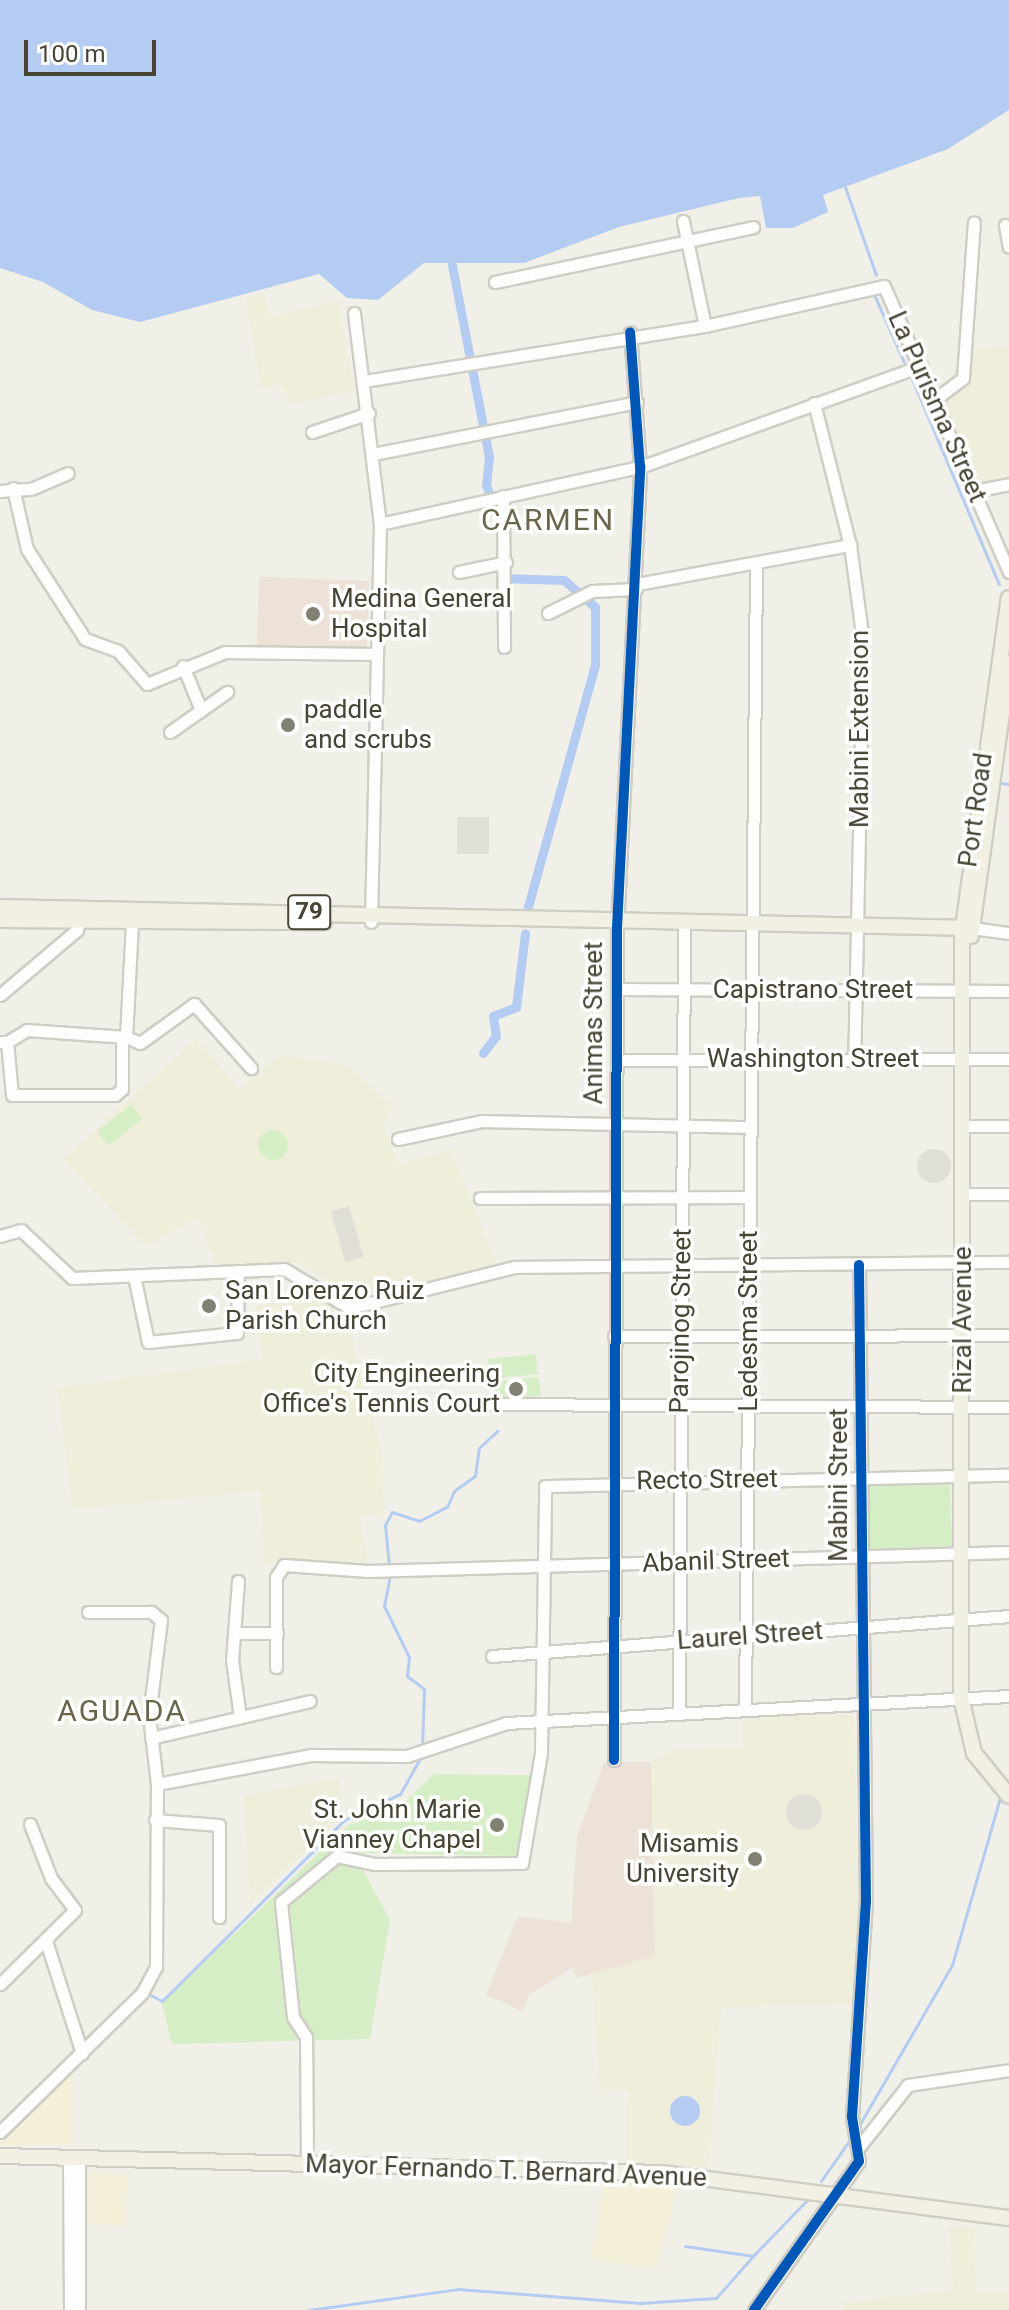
<!DOCTYPE html>
<html>
<head>
<meta charset="utf-8">
<style>
	body { margin:0 }
	#map { position:relative; width:1009px; height:2310px; overflow:hidden; background:#f0f0e8; font-family:Roboto,sans-serif }
	div>[style] { position:absolute }
	[style*='--x'] { left:calc(var(--x)*1px); top:calc(var(--y)*1px); width:calc(var(--w)*1px); rotate:calc(var(--a)*1deg) }
	.commercial>* { inset:0; background:#f4f0da; transform-origin:0 0 }
	.education>* { inset:0; background:#efeeda }
	.medical>* { inset:0; background:#ece2d8; transform-origin:0 0 }
	.green>* { inset:0; background:#d5eec6; transform-origin:0 0 }
	.round { border-radius:50% }
	.parking>* { inset:0; background:#dfdfd8; transform-origin:0 0 }
	.water>* { inset:0; background:#b5ccf2 }
	.stream>* { height:3px; margin:-1.5px; padding:0 1.5px; transform-origin:1.5px; border-radius:1.5px; background:#b5ccf2 }
	.canal>* { height:9px; margin:-4.5px; padding:0 4.5px; transform-origin:4.5px; border-radius:4.5px; background:#b5ccf2 }
	.roads { filter:drop-shadow(2px 0 #cecec6) drop-shadow(-2px 0 #cecec6) drop-shadow(0 2px #cecec6) drop-shadow(0 -2px #cecec6) }
	.minor>* { height:11px; margin:-5.5px; padding:0 5.5px; transform-origin:5.5px; border-radius:5.5px; background:#fdfdfc }
	.major>* { height:14px; margin:-7px; padding:0 7px; transform-origin:7px; border-radius:7px; background:#f1f0e3 }
	.cycleway>* { height:10px; margin:-5px; padding:0 5px; transform-origin:5px; border-radius:5px; background:#0057b8 }
	.dots>* { width:22px; height:22px; translate:-50% -50%; box-sizing:border-box; border:4px solid #fff; border-radius:50% }
	span { translate:-50% -50%; white-space:nowrap; text-align:center; line-height:1.15; -webkit-text-stroke:7px #fff; paint-order:stroke }
	.shield-label span { padding:2px 6px; background:#fff; border:2px solid; border-radius:6px; -webkit-text-stroke-width:0 }
	.shield-label { font-size:24px; color:#474434; font-weight:700 }
	.street-label { font-size:26px; color:#474434 }
	.poi-label { font-size:26px; color:#474434 }
	.left { translate:0 -50%; text-align:left }
	.right { translate:-100% -50%; text-align:right }
	.quarter-label { font-size:30px; color:#6b654a; letter-spacing:2px }
	.scale { position:absolute; left:24px; top:40px; width:132px; height:36px; box-sizing:border-box; border:4px solid #474434; border-top:0; padding-left:10px; font-size:24px; line-height:28px; white-space:nowrap; color:#474434; -webkit-text-stroke:6px #fff; paint-order:stroke }
</style>
</head>
<body>
<div id="map">
	<div class="commercial">
		<div style="clip-path:polygon(71px 2074px,73px 2145px,0 2146px,0 2141px)"></div>
		<div style="left:85px;top:2172px;width:43px;height:51px;rotate:4deg"></div>
		<div style="clip-path:polygon(604px 2184px,678px 2186px,656px 2269px,591px 2259px)"></div>
	</div>
	<div class="education">
		<div style="clip-path:polygon(264px 295px,270px 317px,338px 301px,355px 390px,291px 404px,280px 385px,261px 388px,245px 297px)"></div>
		<div style="clip-path:polygon(1009px 346px,1009px 478px,978px 485px,941px 399px,965px 382px,968px 350px)"></div>
		<div style="clip-path:polygon(196px 1039px,240px 1089px,279px 1056px,347px 1065px,392px 1107px,383px 1125px,399px 1164px,451px 1150px,497px 1264px,355px 1301px,299px 1262px,214px 1264px,197px 1217px,146px 1246px,63px 1159px)"></div>
		<div style="clip-path:polygon(324px 1296px,346px 1314px,382px 1454px,384px 1513px,359px 1517px,369px 1563px,265px 1563px,259px 1491px,72px 1509px,57px 1388px,262px 1360px,255px 1306px)"></div>
		<div style="clip-path:polygon(854px 1714px,861px 2004px,721px 2007px,709px 2167px,626px 2162px,627px 2090px,599px 2089px,592px 1974px,655px 1956px,651px 1762px,673px 1750px,742px 1747px,742px 1716px)"></div>
		<div style="clip-path:polygon(340px 1778px,342px 1816px,250px 1904px,243px 1796px)"></div>
		<div style="clip-path:polygon(949px 2227px,974px 2227px,976px 2292px,1009px 2293px,1009px 2310px,841px 2310px,844px 2303px,953px 2290px)"></div>
	</div>
	<div class="medical">
		<div style="left:259px;top:577px;width:110px;height:72px;rotate:2deg"></div>
		<div style="clip-path:polygon(604px 1762px,651px 1762px,655px 1956px,577px 1978px,572px 1968px,529px 1995px,522px 2011px,486px 1995px,518px 1916px,571px 1923px,577px 1836px)"></div>
	</div>
	<div class="green">
		<div style="left:131px;top:1105px;width:18px;height:43px;rotate:52deg"></div>
		<div class="round" style="left:258px;top:1130px;width:30px;height:30px"></div>
		<div style="left:536px;top:1354px;width:20px;height:48px;rotate:84deg"></div>
		<div style="left:539px;top:1377px;width:19px;height:48px;rotate:84deg"></div>
		<div style="left:950px;top:1483px;width:66px;height:88px;rotate:88deg"></div>
		<div style="clip-path:polygon(434px 1774px,532px 1775px,520px 1856px,354px 1853px,390px 1920px,370px 2039px,172px 2044px,162px 2003px,348px 1825px,398px 1808px)"></div>
	</div>
	<div class="parking">
		<div style="left:457px;top:817px;width:32px;height:37px"></div>
		<div class="round" style="left:917px;top:1149px;width:34px;height:34px"></div>
		<div style="left:349px;top:1206px;width:53px;height:19px;rotate:74deg"></div>
		<div class="round" style="left:786px;top:1794px;width:36px;height:36px"></div>
	</div>
	<div class="water">
		<div style="clip-path:polygon(0 0,1009px 0,1009px 110px,948px 149px,823px 195px,828px 212px,793px 228px,766px 228px,760px 196px,739px 198px,619px 227px,524px 263px,424px 263px,378px 300px,347px 298px,319px 274px,140px 322px,92px 310px,43px 282px,0 268px)"></div>
		<div class="round" style="left:670px;top:2096px;width:30px;height:30px"></div>
	</div>
	<div class="stream">
		<div style="--x:845;--y:187;--w:93;--a:70.6"></div>
		<div style="--x:875;--y:297;--w:71;--a:66"></div>
		<div style="--x:911;--y:377;--w:225;--a:67"></div>
		<div style="--x:1002;--y:783;--w:7;--a:8"></div>
		<div style="--x:389;--y:1566;--w:41;--a:-95.6"></div>
		<div style="--x:385;--y:1525;--w:15;--a:-62"></div>
		<div style="--x:392;--y:1512;--w:28;--a:18"></div>
		<div style="--x:419;--y:1521;--w:31;--a:-27"></div>
		<div style="--x:447;--y:1507;--w:17;--a:-66"></div>
		<div style="--x:454;--y:1491;--w:26;--a:-36"></div>
		<div style="--x:475;--y:1476;--w:28;--a:-82"></div>
		<div style="--x:479;--y:1448;--w:25;--a:-43"></div>
		<div style="--x:390;--y:1575;--w:32;--a:101"></div>
		<div style="--x:384;--y:1606;--w:57;--a:63.9"></div>
		<div style="--x:409;--y:1657;--w:19;--a:96"></div>
		<div style="--x:407;--y:1676;--w:21;--a:37"></div>
		<div style="--x:424;--y:1689;--w:59;--a:91.9"></div>
		<div style="--x:147;--y:1993;--w:17;--a:28"></div>
		<div style="--x:162;--y:2001;--w:257;--a:-44.8"></div>
		<div style="--x:344;--y:1820;--w:62;--a:-24.9"></div>
		<div style="--x:400;--y:1794;--w:45;--a:-60.6"></div>
		<div style="--x:857;--y:2129;--w:190;--a:-59.9"></div>
		<div style="--x:952;--y:1965;--w:174;--a:-74"></div>
		<div style="--x:821;--y:2181;--w:52;--a:-55.1"></div>
		<div style="--x:685;--y:2246;--w:69;--a:8.4"></div>
		<div style="--x:753;--y:2256;--w:79;--a:-46"></div>
		<div style="--x:309;--y:2310;--w:150;--a:-8"></div>
		<div style="--x:458;--y:2289;--w:183;--a:4.4"></div>
		<div style="--x:640;--y:2303;--w:76;--a:-3.8"></div>
		<div style="--x:716;--y:2298;--w:56;--a:-48.6"></div>
	</div>
	<div class="canal">
		<div style="--x:452;--y:265;--w:196;--a:79.1"></div>
		<div style="--x:489;--y:457;--w:28;--a:96"></div>
		<div style="--x:486;--y:485;--w:40;--a:69.8"></div>
		<div style="--x:500;--y:578;--w:64;--a:1.8"></div>
		<div style="--x:564;--y:580;--w:41;--a:41.1"></div>
		<div style="--x:595;--y:607;--w:58;--a:90"></div>
		<div style="--x:595;--y:665;--w:254;--a:105.5"></div>
		<div style="--x:483;--y:1053;--w:21;--a:-53"></div>
		<div style="--x:496;--y:1036;--w:20;--a:-99"></div>
		<div style="--x:493;--y:1016;--w:25;--a:-21"></div>
		<div style="--x:516;--y:1007;--w:74;--a:-83"></div>
	</div>
	<div class="roads">
		<div class="minor">
			<div style="--x:683;--y:221;--w:107;--a:78.2"></div>
			<div style="--x:1005;--y:225;--w:22;--a:80"></div>
			<div style="--x:495;--y:282;--w:264;--a:-12"></div>
			<div style="--x:354;--y:313;--w:213;--a:83"></div>
			<div style="--x:380;--y:524;--w:398;--a:91.3"></div>
			<div style="--x:364;--y:381;--w:345;--a:-9.2"></div>
			<div style="--x:705;--y:326;--w:183;--a:-12.6"></div>
			<div style="--x:884;--y:286;--w:312;--a:66.4"></div>
			<div style="--x:934;--y:400;--w:36;--a:-37"></div>
			<div style="--x:963;--y:378;--w:156;--a:-86"></div>
			<div style="--x:814;--y:403;--w:146;--a:75.8"></div>
			<div style="--x:850;--y:545;--w:97;--a:82.3"></div>
			<div style="--x:863;--y:641;--w:418;--a:91.2"></div>
			<div style="--x:312;--y:432;--w:60;--a:-18.4"></div>
			<div style="--x:373;--y:454;--w:269;--a:-11.1"></div>
			<div style="--x:13;--y:488;--w:63;--a:77.1"></div>
			<div style="--x:27;--y:549;--w:107;--a:57.2"></div>
			<div style="--x:85;--y:639;--w:35;--a:20"></div>
			<div style="--x:118;--y:651;--w:44;--a:48.7"></div>
			<div style="--x:147;--y:684;--w:84;--a:-22.3"></div>
			<div style="--x:225;--y:652;--w:151;--a:0.8"></div>
			<div style="--x:0;--y:491;--w:31;--a:-4"></div>
			<div style="--x:31;--y:489;--w:40;--a:-23.4"></div>
			<div style="--x:974;--y:491;--w:36;--a:-11"></div>
			<div style="--x:503;--y:496;--w:151;--a:89.6"></div>
			<div style="--x:380;--y:524;--w:266;--a:-12.4"></div>
			<div style="--x:640;--y:467;--w:299;--a:-19.8"></div>
			<div style="--x:459;--y:572;--w:48;--a:-12"></div>
			<div style="--x:637;--y:584;--w:217;--a:-10.4"></div>
			<div style="--x:548;--y:613;--w:49;--a:-26.6"></div>
			<div style="--x:592;--y:591;--w:44;--a:-2.6"></div>
			<div style="--x:183;--y:666;--w:48;--a:67.8"></div>
			<div style="--x:170;--y:732;--w:70;--a:-35.1"></div>
			<div style="--x:972;--y:928;--w:37;--a:8"></div>
			<div style="--x:618;--y:989;--w:391;--a:0.3"></div>
			<div style="--x:0;--y:995;--w:101;--a:-40.2"></div>
			<div style="--x:77;--y:930;--w:17;--a:-80"></div>
			<div style="--x:126;--y:1037;--w:15;--a:23"></div>
			<div style="--x:140;--y:1043;--w:67;--a:-35.8"></div>
			<div style="--x:194;--y:1004;--w:86;--a:48.3"></div>
			<div style="--x:1;--y:1042;--w:6;--a:0"></div>
			<div style="--x:7;--y:1042;--w:53;--a:84.6"></div>
			<div style="--x:12;--y:1095;--w:103;--a:0"></div>
			<div style="--x:115;--y:1095;--w:9;--a:-41"></div>
			<div style="--x:122;--y:1089;--w:53;--a:-90"></div>
			<div style="--x:7;--y:1042;--w:23;--a:-31"></div>
			<div style="--x:27;--y:1030;--w:99;--a:4"></div>
			<div style="--x:126;--y:1037;--w:115;--a:-87"></div>
			<div style="--x:618;--y:1060;--w:391;--a:-0.1"></div>
			<div style="--x:965;--y:1126;--w:44;--a:0"></div>
			<div style="--x:398;--y:1139;--w:85;--a:-12.2"></div>
			<div style="--x:481;--y:1121;--w:270;--a:1.3"></div>
			<div style="--x:965;--y:1194;--w:44;--a:0"></div>
			<div style="--x:480;--y:1198;--w:270;--a:-0.2"></div>
			<div style="--x:0;--y:1236;--w:22;--a:-16"></div>
			<div style="--x:21;--y:1230;--w:70;--a:43.3"></div>
			<div style="--x:72;--y:1278;--w:212;--a:-2.4"></div>
			<div style="--x:284;--y:1269;--w:77;--a:30.6"></div>
			<div style="--x:350;--y:1308;--w:170;--a:-14"></div>
			<div style="--x:515;--y:1267;--w:494;--a:-0.6"></div>
			<div style="--x:134;--y:1276;--w:67;--a:78"></div>
			<div style="--x:148;--y:1342;--w:89;--a:-5.8"></div>
			<div style="--x:237;--y:1333;--w:62;--a:-89.1"></div>
			<div style="--x:614;--y:1336;--w:395;--a:-0.1"></div>
			<div style="--x:484;--y:1404;--w:525;--a:0.33"></div>
			<div style="--x:238;--y:1581;--w:79;--a:94.3"></div>
			<div style="--x:232;--y:1660;--w:58;--a:82"></div>
			<div style="--x:234;--y:1633;--w:43;--a:0"></div>
			<div style="--x:492;--y:1656;--w:519;--a:-4.42"></div>
			<div style="--x:276;--y:1667;--w:90;--a:-90"></div>
			<div style="--x:276;--y:1577;--w:14;--a:-56"></div>
			<div style="--x:284;--y:1565;--w:84;--a:4.1"></div>
			<div style="--x:368;--y:1571;--w:641;--a:-1.7"></div>
			<div style="--x:745;--y:1710;--w:1145;--a:-89.45"></div>
			<div style="--x:679;--y:1713;--w:784;--a:-89.63"></div>
			<div style="--x:151;--y:1738;--w:163;--a:-13.1"></div>
			<div style="--x:614;--y:1760;--w:832;--a:-89.79"></div>
			<div style="--x:617;--y:928;--w:462;--a:-87.1"></div>
			<div style="--x:640;--y:467;--w:135;--a:-94.2"></div>
			<div style="--x:157;--y:1784;--w:156;--a:-10.7"></div>
			<div style="--x:310;--y:1755;--w:97;--a:0.6"></div>
			<div style="--x:407;--y:1756;--w:104;--a:-18.4"></div>
			<div style="--x:506;--y:1723;--w:504;--a:-3.07"></div>
			<div style="--x:155;--y:1820;--w:64;--a:4.5"></div>
			<div style="--x:219;--y:1825;--w:92;--a:90"></div>
			<div style="--x:46;--y:1941;--w:118;--a:72.2"></div>
			<div style="--x:0;--y:1984;--w:105;--a:-44.6"></div>
			<div style="--x:75;--y:1910;--w:40;--a:-127"></div>
			<div style="--x:51;--y:1878;--w:58;--a:-111.3"></div>
			<div style="--x:0;--y:2132;--w:199;--a:-44.4"></div>
			<div style="--x:142;--y:1993;--w:30;--a:-62"></div>
			<div style="--x:156;--y:1967;--w:183;--a:-89.7"></div>
			<div style="--x:157;--y:1784;--w:68;--a:-96.7"></div>
			<div style="--x:149;--y:1716;--w:97;--a:-82.9"></div>
			<div style="--x:161;--y:1620;--w:13;--a:-141"></div>
			<div style="--x:151;--y:1612;--w:63;--a:180"></div>
			<div style="--x:859;--y:2147;--w:79;--a:-51.7"></div>
			<div style="--x:908;--y:2085;--w:102;--a:-8.4"></div>
			<div style="--x:69;--y:2161;--w:149;--a:89.6"></div>
			<div style="--x:79;--y:2161;--w:149;--a:90"></div>
			<div style="--x:307;--y:2166;--w:129;--a:-90.4"></div>
			<div style="--x:306;--y:2037;--w:24;--a:-123"></div>
			<div style="--x:293;--y:2017;--w:116;--a:-96"></div>
			<div style="--x:281;--y:1902;--w:72;--a:-39.4"></div>
			<div style="--x:337;--y:1856;--w:39;--a:12"></div>
			<div style="--x:375;--y:1864;--w:147;--a:-0.4"></div>
			<div style="--x:522;--y:1863;--w:112;--a:-80.2"></div>
			<div style="--x:541;--y:1753;--w:267;--a:-89.1"></div>
			<div style="--x:545;--y:1486;--w:464;--a:-1.4"></div>
			<div style="--x:754;--y:2310;--w:182;--a:-54.8"></div>
			<div style="--x:859;--y:2161;--w:45;--a:-99"></div>
			<div style="--x:852;--y:2117;--w:215;--a:-86.3"></div>
			<div style="--x:866;--y:1902;--w:637;--a:-90.63"></div>
		</div>
		<div class="major">
			<div style="--x:0;--y:907;--w:972;--a:1.24"></div>
			<div style="--x:0;--y:920;--w:324;--a:0.4"></div>
			<div style="--x:962;--y:935;--w:763;--a:90.08"></div>
			<div style="--x:961;--y:1698;--w:57;--a:76.7"></div>
			<div style="--x:974;--y:1753;--w:55;--a:50.9"></div>
			<div style="--x:962;--y:935;--w:340;--a:-82.1"></div>
			<div style="--x:971;--y:936;--w:276;--a:-82.1"></div>
			<div style="--x:0;--y:2156;--w:662;--a:1.47"></div>
			<div style="--x:662;--y:2173;--w:350;--a:7.4"></div>
		</div>
	</div>
	<div class="cycleway">
		<div style="--x:614;--y:1760;--w:832;--a:-89.79"></div>
		<div style="--x:617;--y:928;--w:462;--a:-87.1"></div>
		<div style="--x:640;--y:467;--w:135;--a:-94.2"></div>
		<div style="--x:754;--y:2310;--w:182;--a:-54.8"></div>
		<div style="--x:859;--y:2161;--w:45;--a:-99"></div>
		<div style="--x:852;--y:2117;--w:215;--a:-86.3"></div>
		<div style="--x:866;--y:1902;--w:637;--a:-90.63"></div>
	</div>
	<div class="dots">
		<div style="left:313px;top:614px;background:#828073"></div>
		<div style="left:288px;top:725px;background:#828073"></div>
		<div style="left:209px;top:1306px;background:#828073"></div>
		<div style="left:516px;top:1389px;background:#828073"></div>
		<div style="left:497px;top:1825px;background:#828073"></div>
		<div style="left:755px;top:1859px;background:#828073"></div>
	</div>
	<div class="shield-label">
		<span style="left:309px;top:912px">79</span>
	</div>
	<div class="street-label">
		<span style="left:937px;top:407px;rotate:66deg">La Purisma Street</span>
		<span style="left:860px;top:729px;rotate:-90deg">Mabini Extension</span>
		<span style="left:976px;top:810px;rotate:-82deg">Port Road</span>
		<span style="left:813px;top:990px">Capistrano Street</span>
		<span style="left:594px;top:1023px;rotate:-90deg">Animas Street</span>
		<span style="left:813px;top:1059px">Washington Street</span>
		<span style="left:963px;top:1320px;rotate:-90deg">Rizal Avenue</span>
		<span style="left:681px;top:1321px;rotate:-89deg">Parojinog Street</span>
		<span style="left:749px;top:1321px;rotate:-90deg">Ledesma Street</span>
		<span style="left:707px;top:1480px;rotate:-1deg">Recto Street</span>
		<span style="left:839px;top:1485px;rotate:-90deg">Mabini Street</span>
		<span style="left:716px;top:1561px;rotate:-2deg">Abanil Street</span>
		<span style="left:750px;top:1636px;rotate:-4deg">Laurel Street</span>
		<span style="left:506px;top:2171px;rotate:2deg">Mayor Fernando T. Bernard Avenue</span>
	</div>
	<div class="poi-label">
		<span class="left" style="left:331px;top:614px">Medina General<br>Hospital</span>
		<span class="left" style="left:304px;top:725px">paddle<br>and scrubs</span>
		<span class="left" style="left:225px;top:1306px">San Lorenzo Ruiz<br>Parish Church</span>
		<span class="right" style="left:500px;top:1389px">City Engineering<br>Office's Tennis Court</span>
		<span class="right" style="left:481px;top:1825px">St. John Marie<br>Vianney Chapel</span>
		<span class="right" style="left:739px;top:1859px">Misamis<br>University</span>
	</div>
	<div class="quarter-label">
		<span style="left:548px;top:520px">CARMEN</span>
		<span style="left:122px;top:1711px">AGUADA</span>
	</div>
	<div class="scale">100 m</div>
</div>
</body>
</html>
